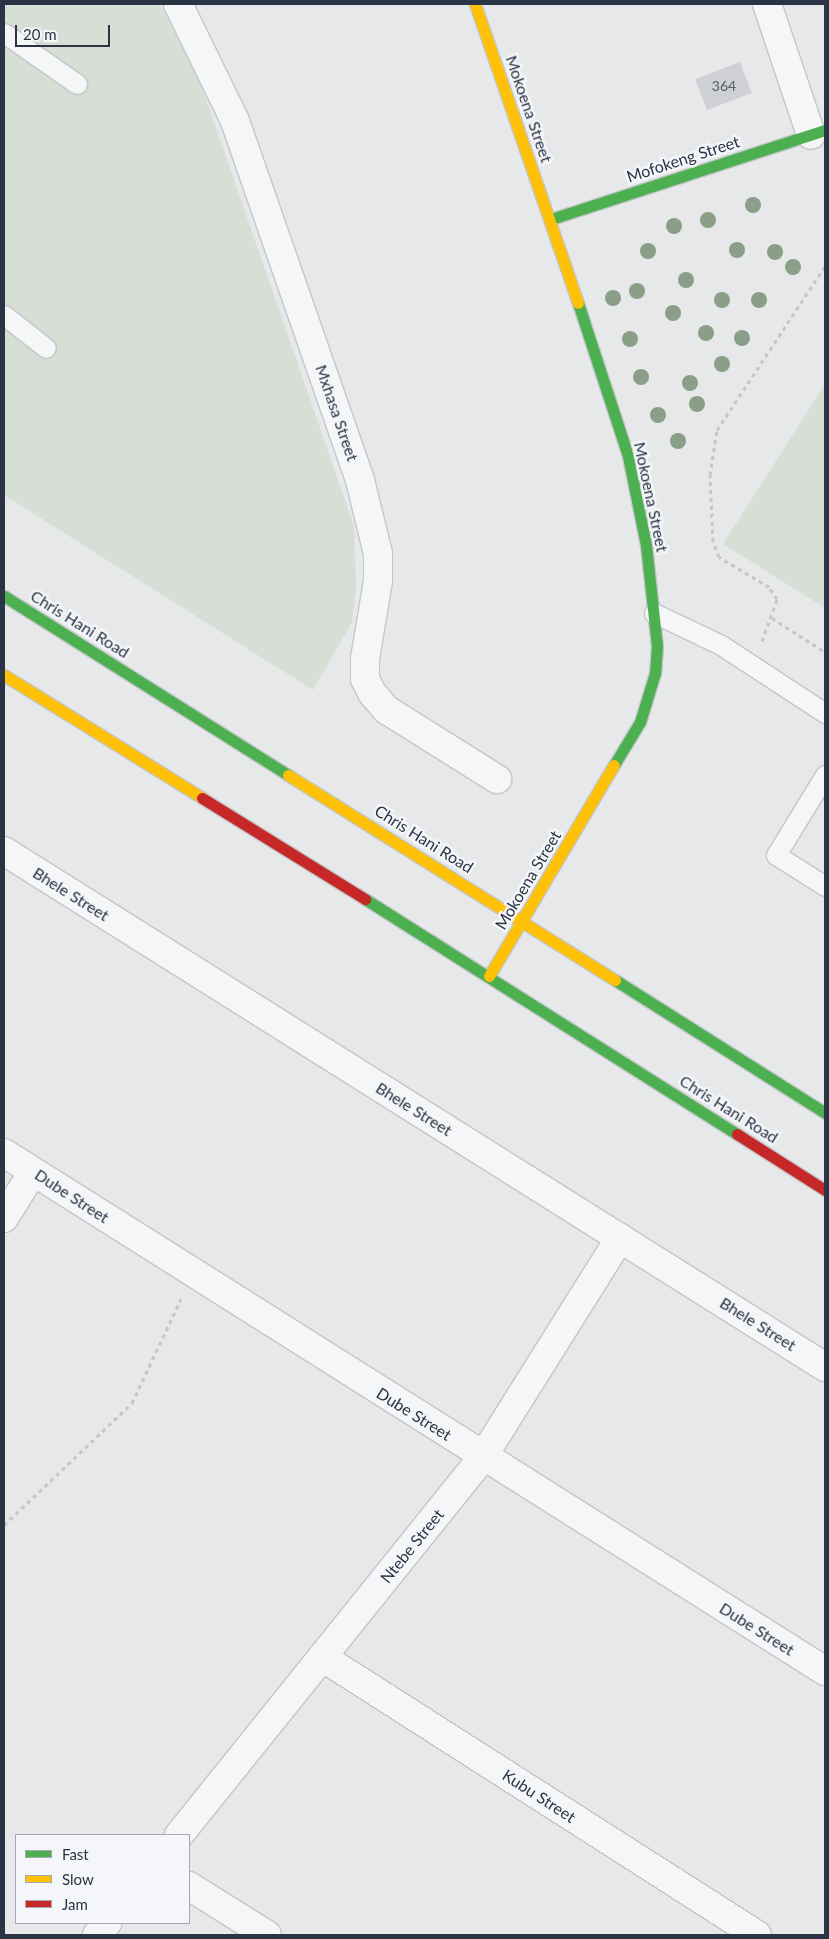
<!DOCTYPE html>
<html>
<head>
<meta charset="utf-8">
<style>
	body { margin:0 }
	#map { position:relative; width:829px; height:1939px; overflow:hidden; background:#e6e8ea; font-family:Lato,sans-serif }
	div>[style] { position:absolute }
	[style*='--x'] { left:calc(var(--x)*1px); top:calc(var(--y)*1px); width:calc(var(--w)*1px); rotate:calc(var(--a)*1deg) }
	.green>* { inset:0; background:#d6ded6 }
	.building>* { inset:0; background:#ced0d3; transform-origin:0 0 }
	.path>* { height:3px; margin-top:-1.5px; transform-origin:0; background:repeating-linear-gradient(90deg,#c5c6ca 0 4px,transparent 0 8px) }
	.roads { filter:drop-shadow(1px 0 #c4c6c8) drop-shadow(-1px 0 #c4c6c8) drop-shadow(0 1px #c4c6c8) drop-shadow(0 -1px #c4c6c8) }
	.lane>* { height:19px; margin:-9.5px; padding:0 9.5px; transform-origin:9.5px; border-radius:9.5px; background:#f5f6f7 }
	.street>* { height:28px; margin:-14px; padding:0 14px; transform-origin:14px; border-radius:14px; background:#f5f6f7 }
	.fast>* { height:11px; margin:-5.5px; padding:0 5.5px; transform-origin:5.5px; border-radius:5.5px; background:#4caf50 }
	.slow>* { height:11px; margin:-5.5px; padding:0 5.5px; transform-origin:5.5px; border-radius:5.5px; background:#ffc107 }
	.jam>* { height:11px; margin:-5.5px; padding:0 5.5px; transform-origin:5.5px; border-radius:5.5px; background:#c62828 }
	.trees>* { width:16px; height:16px; margin:-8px; border-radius:50%; background:#8a9e88 }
	span { translate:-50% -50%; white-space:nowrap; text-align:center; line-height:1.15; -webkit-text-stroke:5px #f4f6f9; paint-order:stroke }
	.number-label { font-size:14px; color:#545c69 }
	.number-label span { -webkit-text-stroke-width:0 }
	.street-label { font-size:16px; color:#2b3445 }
	.frame { position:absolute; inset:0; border:5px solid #2b3445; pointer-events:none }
	.legend { position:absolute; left:15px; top:1834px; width:175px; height:90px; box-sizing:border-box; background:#f4f6f9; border:1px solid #a4a8b1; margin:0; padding:6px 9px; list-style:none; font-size:15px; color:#2b3445 }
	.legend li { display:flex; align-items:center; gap:10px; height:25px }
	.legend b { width:25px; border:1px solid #a4a8b1 }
	.scale { position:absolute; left:15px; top:25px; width:95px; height:22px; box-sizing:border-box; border:2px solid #2b3445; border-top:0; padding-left:6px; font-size:15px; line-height:18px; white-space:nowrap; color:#2b3445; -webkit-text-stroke:4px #f4f6f9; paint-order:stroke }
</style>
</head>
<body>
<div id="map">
	<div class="green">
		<div style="clip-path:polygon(4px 4px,160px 4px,200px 82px,354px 526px,356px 585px,352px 622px,313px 690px,4px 495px)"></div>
		<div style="clip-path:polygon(825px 384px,825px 608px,723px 544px)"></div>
	</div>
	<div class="building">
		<div style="left:740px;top:62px;width:33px;height:48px;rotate:69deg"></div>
	</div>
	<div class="path">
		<div style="--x:772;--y:618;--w:63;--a:32.7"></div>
		<div style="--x:762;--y:641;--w:45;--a:-70.3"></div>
		<div style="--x:777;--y:599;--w:14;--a:-124"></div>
		<div style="--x:769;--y:587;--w:58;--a:-149"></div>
		<div style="--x:719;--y:557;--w:17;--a:-111"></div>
		<div style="--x:713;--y:541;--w:66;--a:-92.6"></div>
		<div style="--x:710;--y:475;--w:46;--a:-81.2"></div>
		<div style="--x:717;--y:430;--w:196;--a:-56.6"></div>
		<div style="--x:4;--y:1525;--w:177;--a:-43.6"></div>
		<div style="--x:132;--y:1403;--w:115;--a:-64.8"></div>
	</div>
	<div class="roads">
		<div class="lane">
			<div style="--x:4;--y:33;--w:89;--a:34.9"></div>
			<div style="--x:4;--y:315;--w:53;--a:38.2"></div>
			<div style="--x:654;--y:613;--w:74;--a:25.5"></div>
			<div style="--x:721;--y:645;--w:124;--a:33.2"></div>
			<div style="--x:825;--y:775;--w:94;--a:121.5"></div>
			<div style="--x:776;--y:855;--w:58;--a:32.3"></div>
		</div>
		<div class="street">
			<div style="--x:178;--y:4;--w:130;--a:64"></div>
			<div style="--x:235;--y:121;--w:380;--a:70.8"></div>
			<div style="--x:360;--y:480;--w:76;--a:76.3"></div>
			<div style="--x:378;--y:554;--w:27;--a:90"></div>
			<div style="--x:378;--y:581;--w:79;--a:99.5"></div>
			<div style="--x:365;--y:659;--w:20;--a:90"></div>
			<div style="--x:365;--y:679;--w:16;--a:63"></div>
			<div style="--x:372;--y:693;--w:23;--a:49"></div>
			<div style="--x:387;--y:710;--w:130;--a:32.1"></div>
			<div style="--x:767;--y:4;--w:138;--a:71.4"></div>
			<div style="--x:4;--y:851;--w:970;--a:32.15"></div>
			<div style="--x:4;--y:1153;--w:971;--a:32.25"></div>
			<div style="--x:4;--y:1218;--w:54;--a:-57.8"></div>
			<div style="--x:322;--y:1657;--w:516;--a:32.58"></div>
			<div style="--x:179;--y:1835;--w:484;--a:-51.2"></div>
			<div style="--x:482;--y:1458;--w:260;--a:-57.9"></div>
			<div style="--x:189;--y:1886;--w:92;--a:32.1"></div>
			<div style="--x:97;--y:1935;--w:16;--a:-50"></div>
		</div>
		<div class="fast">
			<div style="--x:551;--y:219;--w:288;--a:-18"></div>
			<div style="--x:578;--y:303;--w:161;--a:71.9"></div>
			<div style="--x:628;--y:456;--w:91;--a:78.6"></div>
			<div style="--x:646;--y:545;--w:102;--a:83.8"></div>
			<div style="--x:657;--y:646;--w:27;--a:94"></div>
			<div style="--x:655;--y:673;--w:51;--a:107"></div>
			<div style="--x:640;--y:722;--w:50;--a:121.2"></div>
			<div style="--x:4;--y:596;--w:336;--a:32.2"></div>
			<div style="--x:365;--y:899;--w:440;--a:32.3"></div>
			<div style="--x:615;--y:980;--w:249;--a:32.3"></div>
		</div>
		<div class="slow">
			<div style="--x:475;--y:4;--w:316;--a:71"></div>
			<div style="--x:4;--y:675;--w:233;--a:31.8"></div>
			<div style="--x:288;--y:775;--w:386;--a:32.1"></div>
			<div style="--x:489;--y:976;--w:245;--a:-59.4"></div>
		</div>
		<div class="jam">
			<div style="--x:202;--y:798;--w:192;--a:31.8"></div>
			<div style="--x:737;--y:1134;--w:104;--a:32.5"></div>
		</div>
	</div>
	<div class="trees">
		<div style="left:753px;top:205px"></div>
		<div style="left:708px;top:220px"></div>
		<div style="left:674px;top:226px"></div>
		<div style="left:737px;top:250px"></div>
		<div style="left:648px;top:251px"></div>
		<div style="left:775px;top:252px"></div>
		<div style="left:793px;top:267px"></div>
		<div style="left:686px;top:280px"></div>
		<div style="left:637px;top:291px"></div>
		<div style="left:613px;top:298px"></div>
		<div style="left:722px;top:300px"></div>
		<div style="left:759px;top:300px"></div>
		<div style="left:673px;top:313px"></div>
		<div style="left:706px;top:333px"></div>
		<div style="left:742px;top:338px"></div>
		<div style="left:630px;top:339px"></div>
		<div style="left:722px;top:364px"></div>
		<div style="left:641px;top:377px"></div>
		<div style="left:690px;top:383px"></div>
		<div style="left:697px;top:404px"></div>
		<div style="left:658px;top:415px"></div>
		<div style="left:678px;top:441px"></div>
	</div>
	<div class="number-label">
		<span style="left:724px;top:86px">364</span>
	</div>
	<div class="street-label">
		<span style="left:529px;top:109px;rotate:71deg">Mokoena Street</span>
		<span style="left:683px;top:159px;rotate:-18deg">Mofokeng Street</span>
		<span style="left:337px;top:413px;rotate:71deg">Mxhasa Street</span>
		<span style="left:651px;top:497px;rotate:78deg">Mokoena Street</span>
		<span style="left:80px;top:624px;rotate:32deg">Chris Hani Road</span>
		<span style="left:424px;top:839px;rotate:32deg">Chris Hani Road</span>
		<span style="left:528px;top:880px;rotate:-59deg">Mokoena Street</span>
		<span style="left:71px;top:894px;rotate:32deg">Bhele Street</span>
		<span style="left:414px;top:1109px;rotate:32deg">Bhele Street</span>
		<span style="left:729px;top:1109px;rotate:32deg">Chris Hani Road</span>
		<span style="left:72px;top:1196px;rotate:33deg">Dube Street</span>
		<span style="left:758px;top:1324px;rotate:32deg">Bhele Street</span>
		<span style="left:414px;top:1414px;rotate:32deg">Dube Street</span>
		<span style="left:412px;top:1546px;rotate:-51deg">Ntebe Street</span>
		<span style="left:757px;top:1629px;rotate:32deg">Dube Street</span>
		<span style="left:539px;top:1796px;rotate:33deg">Kubu Street</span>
	</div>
	<div class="frame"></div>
	<ul class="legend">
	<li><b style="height:6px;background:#4caf50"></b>Fast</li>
	<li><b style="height:6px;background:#ffc107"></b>Slow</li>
	<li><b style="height:6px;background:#c62828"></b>Jam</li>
	</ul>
	<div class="scale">20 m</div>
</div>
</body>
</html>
